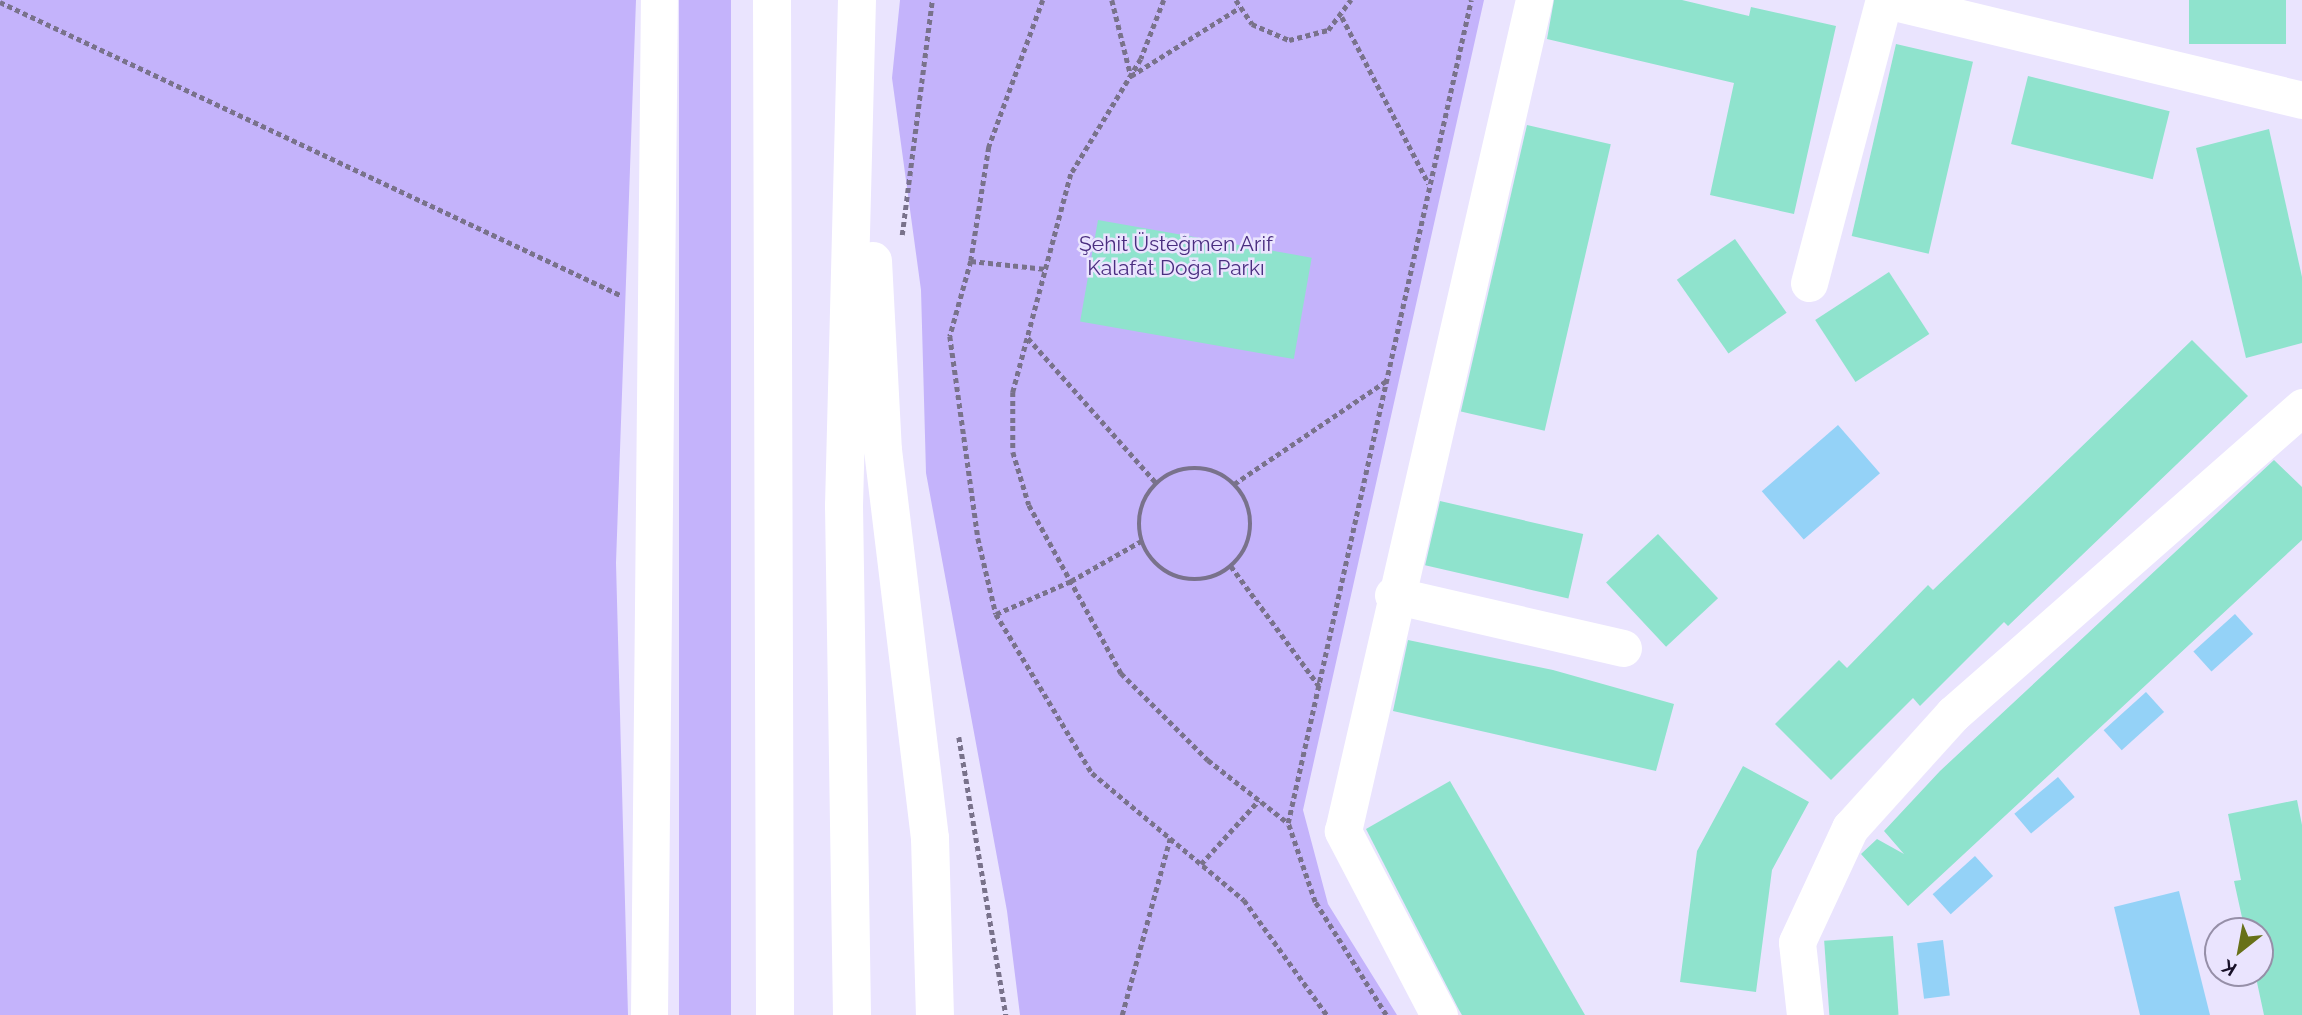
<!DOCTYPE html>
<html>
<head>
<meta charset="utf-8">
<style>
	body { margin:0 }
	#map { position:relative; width:2302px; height:1015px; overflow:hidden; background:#eae4fe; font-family:Raleway,sans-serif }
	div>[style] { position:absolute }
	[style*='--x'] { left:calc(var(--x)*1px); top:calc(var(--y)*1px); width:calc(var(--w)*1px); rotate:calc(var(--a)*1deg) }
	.green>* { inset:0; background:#c4b3fb; transform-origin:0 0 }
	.water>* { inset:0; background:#94d2f7; transform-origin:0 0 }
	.building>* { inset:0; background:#8fe3cd; transform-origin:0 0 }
	.path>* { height:4.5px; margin-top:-2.25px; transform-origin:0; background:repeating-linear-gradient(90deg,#79728b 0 5px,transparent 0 8.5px) }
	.path>.ring { margin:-2.25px; padding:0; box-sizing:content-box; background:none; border:4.5px solid #79728b; border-radius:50% }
	.minor>* { height:37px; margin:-18.5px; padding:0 18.5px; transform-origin:18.5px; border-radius:18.5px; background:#fff }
	.highway>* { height:38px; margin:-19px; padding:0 19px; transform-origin:19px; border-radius:19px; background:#fff }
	span { translate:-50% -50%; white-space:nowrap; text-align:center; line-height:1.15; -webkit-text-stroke:5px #eae4fe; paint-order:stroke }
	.park-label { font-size:21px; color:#4a2e80 }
	.north { position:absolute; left:2204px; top:917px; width:70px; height:70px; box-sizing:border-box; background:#eae4fe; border:2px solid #968fa8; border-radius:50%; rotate:211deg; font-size:19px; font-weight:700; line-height:28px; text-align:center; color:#171027 }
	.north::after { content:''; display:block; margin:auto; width:24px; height:32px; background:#687119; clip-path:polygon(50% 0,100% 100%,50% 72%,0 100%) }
</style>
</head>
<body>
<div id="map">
	<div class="green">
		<div style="clip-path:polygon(0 0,636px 0,616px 563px,628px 1015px,0 1015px)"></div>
		<div style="left:679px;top:0;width:52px;height:1015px"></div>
		<div style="clip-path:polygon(900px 0,1484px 0,1303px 810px,1328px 904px,1397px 1015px,1020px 1015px,1007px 911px,926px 473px,921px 290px,892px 78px)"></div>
	</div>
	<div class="water">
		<div style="left:1838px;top:425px;width:64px;height:101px;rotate:49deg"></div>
		<div style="left:2235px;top:614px;width:27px;height:56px;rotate:48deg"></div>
		<div style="left:2146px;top:692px;width:27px;height:57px;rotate:48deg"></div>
		<div style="left:2058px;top:777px;width:26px;height:57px;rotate:50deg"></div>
		<div style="left:1975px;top:856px;width:27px;height:57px;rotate:48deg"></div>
		<div style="clip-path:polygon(2179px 891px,2210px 1015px,2140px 1015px,2114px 907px)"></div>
		<div style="left:1943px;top:940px;width:56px;height:26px;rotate:83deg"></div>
	</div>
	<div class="building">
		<div style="clip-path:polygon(1554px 0,1682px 0,1749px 16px,1751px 7px,1836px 26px,1794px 214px,1710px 195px,1734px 83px,1547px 39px)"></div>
		<div style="left:2189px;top:0;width:97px;height:44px"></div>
		<div style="left:1896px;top:44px;width:79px;height:197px;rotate:13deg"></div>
		<div style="left:2028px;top:76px;width:146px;height:70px;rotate:14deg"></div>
		<div style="left:1527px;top:125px;width:86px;height:294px;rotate:13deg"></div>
		<div style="clip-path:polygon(2269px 129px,2302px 277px,2302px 343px,2246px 358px,2196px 148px)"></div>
		<div style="left:1098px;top:220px;width:217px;height:103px;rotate:10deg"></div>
		<div style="left:1735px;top:239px;width:90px;height:71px;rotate:55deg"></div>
		<div style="left:1889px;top:272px;width:74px;height:88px;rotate:57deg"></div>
		<div style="clip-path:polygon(2192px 340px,2248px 396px,2008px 626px,2004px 622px,1920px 706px,1913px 698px,1831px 780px,1775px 724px,1839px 660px,1847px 668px,1928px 585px,1933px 590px)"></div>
		<div style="clip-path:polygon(2274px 460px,2302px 487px,2302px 540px,1908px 906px,1861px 854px,1877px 839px,1904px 854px,1884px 831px,1940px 771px)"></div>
		<div style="left:1440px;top:501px;width:147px;height:66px;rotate:13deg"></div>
		<div style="left:1658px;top:534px;width:88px;height:71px;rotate:47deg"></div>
		<div style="clip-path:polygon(1408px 640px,1553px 670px,1674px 704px,1656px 771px,1393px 711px)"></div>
		<div style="clip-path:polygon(1743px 766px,1809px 802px,1772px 870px,1756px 992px,1680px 982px,1697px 851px)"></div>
		<div style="clip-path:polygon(1450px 781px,1585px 1015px,1462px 1015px,1459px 1010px,1366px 829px)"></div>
		<div style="clip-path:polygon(2297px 800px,2302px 825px,2302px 1015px,2264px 1015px,2255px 973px,2260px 973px,2260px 931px,2245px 931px,2234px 881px,2241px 880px,2228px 814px)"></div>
		<div style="left:1893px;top:936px;width:79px;height:69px;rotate:86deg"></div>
	</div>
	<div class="path">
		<div style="--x:1043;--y:0;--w:157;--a:110.2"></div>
		<div style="--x:989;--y:147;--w:115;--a:99"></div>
		<div style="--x:971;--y:261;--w:78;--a:105.6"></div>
		<div style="--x:950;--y:336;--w:204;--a:82.1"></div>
		<div style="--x:978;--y:538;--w:78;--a:76.7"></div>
		<div style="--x:996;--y:614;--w:186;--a:58.9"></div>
		<div style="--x:1092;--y:773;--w:198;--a:39.9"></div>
		<div style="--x:1244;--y:900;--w:142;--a:54.2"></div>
		<div style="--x:1112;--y:0;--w:78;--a:76"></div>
		<div style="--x:1131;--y:76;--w:128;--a:-32.2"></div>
		<div style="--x:1164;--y:0;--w:63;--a:111.3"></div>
		<div style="--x:1141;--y:59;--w:135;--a:121.3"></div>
		<div style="--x:1071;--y:174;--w:226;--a:104.9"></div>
		<div style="--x:1013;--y:392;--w:60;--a:90"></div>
		<div style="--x:1013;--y:452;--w:55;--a:73.2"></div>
		<div style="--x:1029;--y:505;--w:192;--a:61.3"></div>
		<div style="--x:1121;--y:673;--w:123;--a:45"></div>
		<div style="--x:1208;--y:760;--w:102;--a:38.2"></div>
		<div style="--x:1236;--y:0;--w:29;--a:56"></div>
		<div style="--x:1252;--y:24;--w:40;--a:23.4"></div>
		<div style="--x:1289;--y:40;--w:40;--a:-14.4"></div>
		<div style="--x:1328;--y:30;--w:38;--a:-53"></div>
		<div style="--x:0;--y:2;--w:686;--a:25.29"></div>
		<div style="--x:1342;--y:17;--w:188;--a:62.5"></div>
		<div style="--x:902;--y:235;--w:237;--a:-82.7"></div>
		<div style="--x:971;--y:261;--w:75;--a:6.1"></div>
		<div style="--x:1028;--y:338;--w:195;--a:48.5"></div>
		<div class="ring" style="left:1139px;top:468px;width:107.5px;height:107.5px"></div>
		<div style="--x:1234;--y:484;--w:184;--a:-34.1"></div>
		<div style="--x:1231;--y:566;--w:149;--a:53.7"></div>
		<div style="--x:996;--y:614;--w:82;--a:-23.7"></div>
		<div style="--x:1071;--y:581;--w:81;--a:-29.7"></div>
		<div style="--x:959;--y:737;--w:282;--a:80.4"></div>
		<div style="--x:1201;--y:864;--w:86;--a:-47.8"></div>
		<div style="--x:1122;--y:1015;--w:183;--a:-74.8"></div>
		<div style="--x:1386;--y:1015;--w:133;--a:-122.1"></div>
		<div style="--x:1315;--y:902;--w:83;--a:-108.9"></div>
		<div style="--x:1288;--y:823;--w:843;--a:-77.46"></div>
	</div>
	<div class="minor">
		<div style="--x:1886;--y:0;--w:428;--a:13.5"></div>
		<div style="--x:1809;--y:283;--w:293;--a:-75.2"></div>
		<div style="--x:1393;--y:595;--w:236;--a:13"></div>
		<div style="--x:649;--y:1015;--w:1015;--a:-89.44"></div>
		<div style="--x:1439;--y:1015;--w:208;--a:-117.6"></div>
		<div style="--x:1343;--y:831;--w:853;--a:-77.06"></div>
		<div style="--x:1805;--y:1015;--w:73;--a:-96.3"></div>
		<div style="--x:1797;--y:942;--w:126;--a:-65.1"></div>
		<div style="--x:1850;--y:828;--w:154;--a:-47.9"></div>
		<div style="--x:1953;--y:714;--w:465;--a:-41.3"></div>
	</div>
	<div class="highway">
		<div style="--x:772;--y:0;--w:1015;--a:89.83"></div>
		<div style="--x:873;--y:261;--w:189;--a:87"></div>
		<div style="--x:883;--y:450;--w:391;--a:83.1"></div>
		<div style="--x:930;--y:838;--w:177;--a:88.4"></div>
		<div style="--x:852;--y:1015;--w:509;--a:-90.9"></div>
		<div style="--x:844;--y:506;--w:506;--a:-88.53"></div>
	</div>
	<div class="park-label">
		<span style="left:1176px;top:256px">Şehit Üsteğmen Arif<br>Kalafat Doğa Parkı</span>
	</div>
	<div class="north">K</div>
</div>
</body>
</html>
